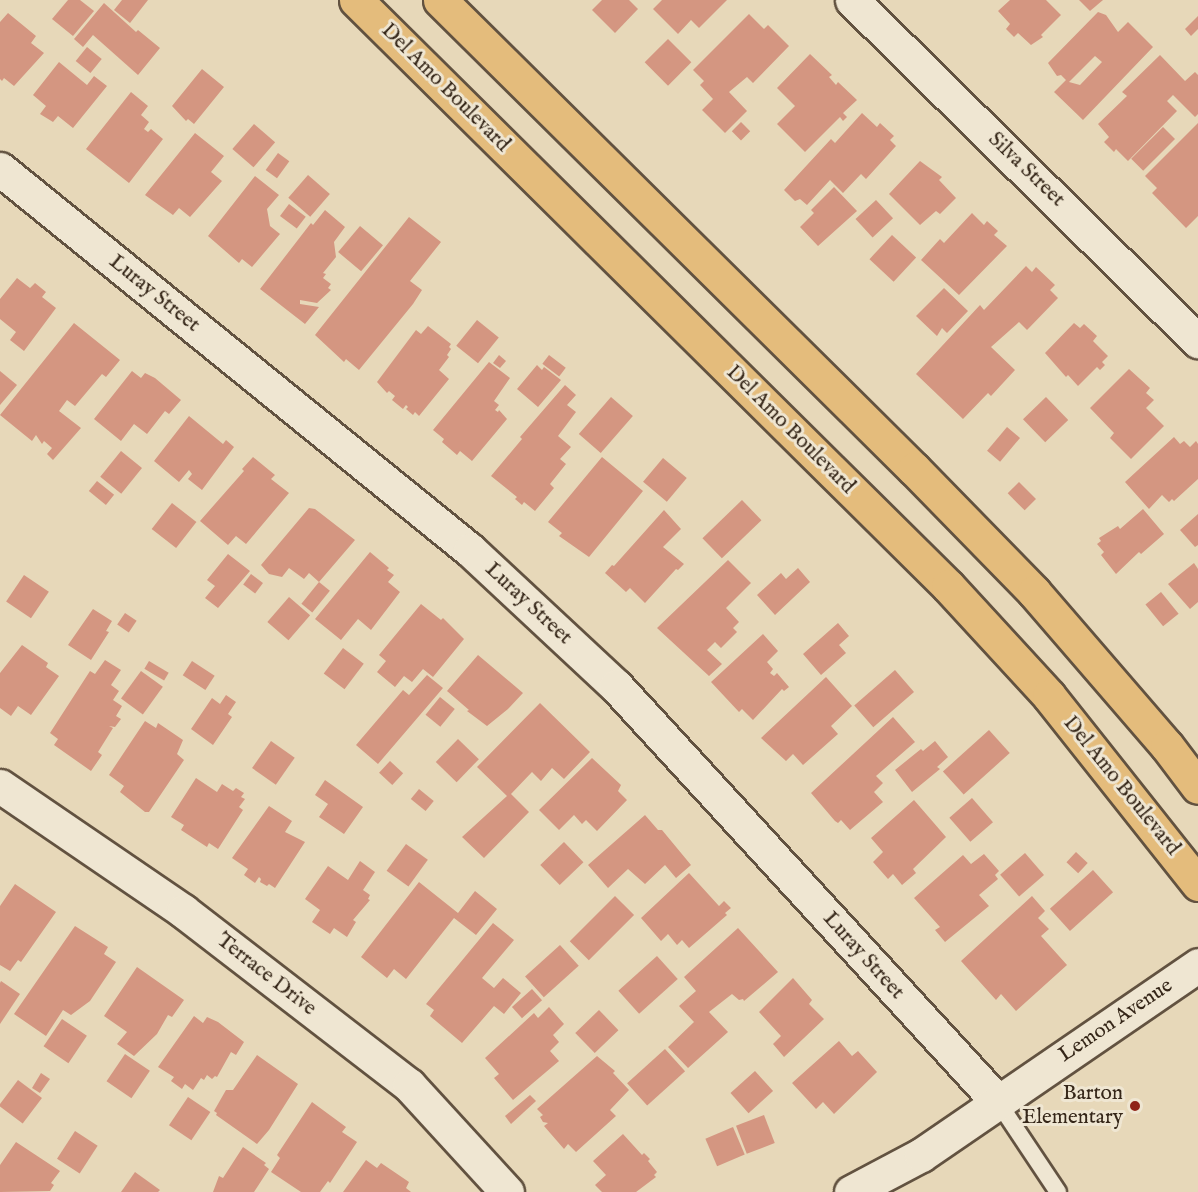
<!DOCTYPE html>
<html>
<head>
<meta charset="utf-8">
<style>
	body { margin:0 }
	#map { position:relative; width:1198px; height:1192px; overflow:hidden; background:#e7d8b9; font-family:"IM FELL English",serif }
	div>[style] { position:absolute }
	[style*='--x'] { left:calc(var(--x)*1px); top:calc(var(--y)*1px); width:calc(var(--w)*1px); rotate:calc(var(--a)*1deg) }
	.building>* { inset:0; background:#d49681; transform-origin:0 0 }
	.roads { filter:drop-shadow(2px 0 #625240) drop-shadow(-2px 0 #625240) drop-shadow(0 2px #625240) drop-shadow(0 -2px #625240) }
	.lane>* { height:16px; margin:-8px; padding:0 8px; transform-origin:8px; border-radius:8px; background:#efe6d2 }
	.street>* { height:33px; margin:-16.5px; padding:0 16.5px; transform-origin:16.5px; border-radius:16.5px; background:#efe6d2 }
	.primary>* { height:33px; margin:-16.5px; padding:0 16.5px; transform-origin:16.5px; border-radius:16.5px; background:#e4bc7c }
	.dots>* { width:16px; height:16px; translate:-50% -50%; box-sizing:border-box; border:3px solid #efe6d2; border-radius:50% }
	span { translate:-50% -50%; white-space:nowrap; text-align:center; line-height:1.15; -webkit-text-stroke:6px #efe6d2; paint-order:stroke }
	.street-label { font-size:21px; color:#352618 }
	.poi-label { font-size:21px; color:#352618 }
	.right { translate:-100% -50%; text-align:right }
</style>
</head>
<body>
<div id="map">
	<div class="building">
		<div style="clip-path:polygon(68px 0,80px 0,94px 11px,73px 36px,52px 19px)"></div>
		<div style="clip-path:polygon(122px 0,148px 0,130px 23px,114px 10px)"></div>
		<div style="clip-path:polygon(602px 0,629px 0,638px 9px,615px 33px,592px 10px)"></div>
		<div style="clip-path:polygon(662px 0,727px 0,699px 28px,691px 20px,678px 34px,653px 9px)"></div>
		<div style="clip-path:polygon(1010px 0,1046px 0,1061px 15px,1041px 35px,1043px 37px,1031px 45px,1018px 33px,1014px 37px,1006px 29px,1010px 24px,998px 11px)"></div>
		<div style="clip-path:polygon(1079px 0,1103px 0,1090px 11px)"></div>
		<div style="clip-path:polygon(104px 3px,136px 32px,138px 30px,160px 48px,138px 75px,93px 35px,83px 47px,74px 39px)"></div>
		<div style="clip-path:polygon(evenodd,1098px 12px,1106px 15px,1118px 32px,1128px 22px,1153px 47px,1083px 120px,1054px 92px,1066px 80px,1061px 75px,1057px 76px,1048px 63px,1098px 12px,1095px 56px,1102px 62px,1080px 85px,1069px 82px,1095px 56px)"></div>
		<div style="clip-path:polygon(8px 13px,36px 36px,31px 43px,44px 53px,14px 86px,4px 78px,2px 81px,0 79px,0 22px)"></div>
		<div style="clip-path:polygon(749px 14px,764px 29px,768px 25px,789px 46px,753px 83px,747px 77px,729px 92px,747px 111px,725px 133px,702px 110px,713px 99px,700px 85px,704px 81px,693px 70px)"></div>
		<div style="clip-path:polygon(1198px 16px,1198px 29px,1191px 36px,1185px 29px)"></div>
		<div style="left:668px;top:39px;width:33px;height:33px;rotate:45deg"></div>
		<div style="left:87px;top:47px;width:19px;height:18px;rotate:39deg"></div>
		<div style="clip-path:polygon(810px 54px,832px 75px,829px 77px,836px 85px,838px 82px,857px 100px,843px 113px,847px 117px,843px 121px,840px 117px,805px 152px,777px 124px,795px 106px,777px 88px)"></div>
		<div style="clip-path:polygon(1160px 55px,1185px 81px,1195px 72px,1198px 75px,1198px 114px,1195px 117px,1173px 95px,1167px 101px,1177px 111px,1128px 161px,1116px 149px,1114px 152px,1104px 142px,1109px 137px,1098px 124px,1127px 96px,1122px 92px)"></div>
		<div style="clip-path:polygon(59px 62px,87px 85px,94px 76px,107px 86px,73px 128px,58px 116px,53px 122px,40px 114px,46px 106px,33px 95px)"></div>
		<div style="clip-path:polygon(202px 69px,224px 87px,194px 124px,188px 119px,186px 121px,172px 106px)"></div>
		<div style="clip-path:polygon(131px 92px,148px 106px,141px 115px,149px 122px,144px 129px,148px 132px,151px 129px,163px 139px,129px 183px,86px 149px)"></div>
		<div style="clip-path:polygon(862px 113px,877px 127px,880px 123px,894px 136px,890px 140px,896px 146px,866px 179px,861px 174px,843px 193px,830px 180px,807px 205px,800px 199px,795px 201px,784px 190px,831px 139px,835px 143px)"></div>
		<div style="left:741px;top:122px;width:13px;height:13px;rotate:45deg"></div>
		<div style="clip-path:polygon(1198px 123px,1198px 216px,1186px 228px,1152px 193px,1157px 188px,1145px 176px)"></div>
		<div style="left:254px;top:124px;width:28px;height:33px;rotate:41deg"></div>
		<div style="left:1163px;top:127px;width:17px;height:45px;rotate:45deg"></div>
		<div style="clip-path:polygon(195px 133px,224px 156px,211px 172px,222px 181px,190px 217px,179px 208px,173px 215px,145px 195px)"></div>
		<div style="left:278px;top:153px;width:14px;height:21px;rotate:36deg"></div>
		<div style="clip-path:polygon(920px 161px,942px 177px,939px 180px,956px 198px,940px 214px,936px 211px,920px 225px,889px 194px)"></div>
		<div style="left:308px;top:175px;width:29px;height:30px;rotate:41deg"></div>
		<div style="clip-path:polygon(255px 176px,279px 195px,267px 209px,270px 226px,280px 234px,252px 267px,242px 259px,239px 263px,208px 236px)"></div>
		<div style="clip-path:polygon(834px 187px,857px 211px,818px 246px,800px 227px,814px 213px,811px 210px)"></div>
		<div style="left:876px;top:200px;width:25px;height:28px;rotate:47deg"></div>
		<div style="left:289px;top:204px;width:21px;height:15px;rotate:37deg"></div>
		<div style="clip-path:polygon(325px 210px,345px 227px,334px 242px,336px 257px,323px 273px,326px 274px,323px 278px,331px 284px,328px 288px,331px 290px,317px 303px,300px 300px,300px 304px,319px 307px,305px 324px,260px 289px,311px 223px,313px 225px)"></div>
		<div style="clip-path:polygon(972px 213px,984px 225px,987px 221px,998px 231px,994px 235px,1007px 246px,959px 295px,921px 260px,940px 239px,944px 243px)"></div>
		<div style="clip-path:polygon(409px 217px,441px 242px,410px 281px,422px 290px,413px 304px,359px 370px,346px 359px,344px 362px,315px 335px)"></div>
		<div style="left:360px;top:226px;width:30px;height:34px;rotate:40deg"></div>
		<div style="left:892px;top:235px;width:33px;height:33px;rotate:43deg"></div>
		<div style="clip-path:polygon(1026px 266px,1032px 272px,1036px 267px,1055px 285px,1050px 290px,1058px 298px,1027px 330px,1019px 322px,991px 347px,1015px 370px,991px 396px,988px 393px,963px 419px,916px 374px,980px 305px,984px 310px)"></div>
		<div style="clip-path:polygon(17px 278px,30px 288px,35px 283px,46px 292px,42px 297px,56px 308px,24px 351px,10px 340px,16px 332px,0 319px,0 299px)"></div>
		<div style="clip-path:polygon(944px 288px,968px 311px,947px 333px,942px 328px,937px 336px,916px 316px)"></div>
		<div style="left:477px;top:320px;width:28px;height:33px;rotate:39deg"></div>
		<div style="clip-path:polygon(74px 323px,120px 360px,106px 377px,102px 374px,75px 406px,67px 400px,59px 411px,81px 428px,53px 460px,47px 454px,52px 448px,44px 441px,42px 444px,36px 435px,32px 441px,0 415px)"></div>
		<div style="clip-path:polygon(1074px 323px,1080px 328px,1084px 324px,1097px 336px,1093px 341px,1108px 356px,1102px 362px,1105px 365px,1100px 370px,1097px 367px,1078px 386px,1068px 375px,1066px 377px,1045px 353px)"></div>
		<div style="clip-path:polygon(428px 326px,451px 344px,449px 347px,451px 349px,447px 355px,449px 357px,439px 370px,449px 379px,419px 416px,415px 412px,413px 415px,406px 409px,408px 407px,406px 405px,403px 409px,392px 400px,395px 396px,389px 391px,387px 393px,377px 382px,416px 330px,421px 334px)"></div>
		<div style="clip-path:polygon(499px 355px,506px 361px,500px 368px,493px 363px)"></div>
		<div style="left:549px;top:355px;width:21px;height:11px;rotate:37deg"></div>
		<div style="clip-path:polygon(489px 362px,510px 378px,494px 401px,499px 405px,495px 410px,498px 412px,499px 410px,507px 419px,472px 461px,460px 451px,457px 455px,442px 442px,444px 439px,433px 430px)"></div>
		<div style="clip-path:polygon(537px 365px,542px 370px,544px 367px,561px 380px,538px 407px,517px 389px)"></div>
		<div style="clip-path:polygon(1129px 369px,1150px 388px,1146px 393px,1154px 400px,1146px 408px,1164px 426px,1131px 459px,1110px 438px,1114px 433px,1090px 408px)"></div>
		<div style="clip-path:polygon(0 371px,17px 385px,0 405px)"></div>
		<div style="clip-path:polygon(132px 371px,141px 378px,145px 373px,155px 378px,181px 400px,169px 414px,165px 411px,147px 434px,134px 424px,121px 441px,94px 419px)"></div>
		<div style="clip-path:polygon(565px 385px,576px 395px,567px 405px,576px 412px,558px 436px,571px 447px,560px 459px,566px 464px,550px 484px,554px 488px,535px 511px,524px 502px,522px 505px,515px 499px,517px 497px,491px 476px,522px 439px,520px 437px)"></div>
		<div style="left:611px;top:397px;width:29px;height:49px;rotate:41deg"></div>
		<div style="left:1046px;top:397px;width:32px;height:32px;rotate:46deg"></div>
		<div style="clip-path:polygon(189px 416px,223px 444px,226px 440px,234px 447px,202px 490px,188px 479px,192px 474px,189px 470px,179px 482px,154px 461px)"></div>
		<div style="left:1007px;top:427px;width:17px;height:31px;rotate:40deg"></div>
		<div style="clip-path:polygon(1174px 437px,1180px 444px,1184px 441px,1190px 447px,1196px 441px,1198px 444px,1198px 479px,1174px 501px,1172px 499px,1169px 502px,1162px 495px,1149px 509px,1125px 482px)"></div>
		<div style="left:121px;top:451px;width:27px;height:33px;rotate:39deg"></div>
		<div style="clip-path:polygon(253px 457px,275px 475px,271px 479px,289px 493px,246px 544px,236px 536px,228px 545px,200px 521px,244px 471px,242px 469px)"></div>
		<div style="clip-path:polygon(602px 457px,643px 491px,589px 557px,559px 536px,562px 533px,548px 522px)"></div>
		<div style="left:663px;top:458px;width:31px;height:31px;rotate:40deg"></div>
		<div style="left:97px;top:481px;width:22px;height:13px;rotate:39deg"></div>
		<div style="left:1019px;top:482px;width:24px;height:16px;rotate:45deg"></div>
		<div style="left:742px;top:500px;width:28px;height:55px;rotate:46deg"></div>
		<div style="left:172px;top:503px;width:31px;height:33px;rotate:38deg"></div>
		<div style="clip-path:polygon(309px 508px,315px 509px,355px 540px,319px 582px,309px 573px,304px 579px,289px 568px,282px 577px,269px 574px,261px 565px)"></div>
		<div style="clip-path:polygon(1143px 509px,1164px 534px,1141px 554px,1139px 552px,1116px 574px,1101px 555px,1104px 552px,1097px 544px,1101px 541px,1099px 538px,1118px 526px,1120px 529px)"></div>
		<div style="clip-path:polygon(664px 510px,681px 529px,663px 547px,684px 564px,678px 570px,676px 569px,645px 603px,630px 588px,626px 592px,605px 573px,612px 565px,614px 566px)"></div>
		<div style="clip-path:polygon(1198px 514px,1198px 545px,1195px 547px,1180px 530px)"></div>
		<div style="clip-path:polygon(370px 552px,389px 568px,387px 570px,394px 575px,388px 582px,400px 592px,371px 630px,358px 619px,341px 640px,315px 619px)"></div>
		<div style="clip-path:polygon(228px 554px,250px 571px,218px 608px,205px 598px,215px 586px,207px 580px)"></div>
		<div style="clip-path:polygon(728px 560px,751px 583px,726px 608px,739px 622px,733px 628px,737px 632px,721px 648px,715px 642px,707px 650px,722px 664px,709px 676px,657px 628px)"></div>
		<div style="clip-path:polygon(1194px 563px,1198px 569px,1198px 602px,1190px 609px,1168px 584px)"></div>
		<div style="clip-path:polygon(798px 568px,810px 582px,775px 615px,757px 595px,781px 573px,786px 579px)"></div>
		<div style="left:251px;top:574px;width:15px;height:13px;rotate:37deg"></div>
		<div style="left:24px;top:575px;width:30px;height:32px;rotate:34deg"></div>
		<div style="left:319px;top:582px;width:14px;height:28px;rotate:39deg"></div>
		<div style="left:1161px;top:592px;width:28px;height:20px;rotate:51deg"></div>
		<div style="left:289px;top:597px;width:28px;height:33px;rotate:41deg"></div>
		<div style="clip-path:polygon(421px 604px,441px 620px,443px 618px,464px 639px,433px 677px,423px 669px,412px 682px,404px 676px,395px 687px,377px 672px,386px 661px,379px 655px)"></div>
		<div style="clip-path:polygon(93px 609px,112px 621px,106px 631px,109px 632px,91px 660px,68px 645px)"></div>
		<div style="left:125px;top:613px;width:14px;height:14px;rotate:34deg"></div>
		<div style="clip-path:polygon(838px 623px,849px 636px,839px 645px,846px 653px,821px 675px,803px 654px)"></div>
		<div style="clip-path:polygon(763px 634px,778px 651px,767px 662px,773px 669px,770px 673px,774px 676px,777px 673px,789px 687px,784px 691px,782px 689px,753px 720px,742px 709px,739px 712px,711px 682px)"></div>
		<div style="clip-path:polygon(22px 645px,48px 663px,46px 667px,59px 676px,31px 715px,18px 706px,11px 716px,0 708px,0 673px)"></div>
		<div style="left:343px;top:648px;width:26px;height:32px;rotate:37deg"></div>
		<div style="clip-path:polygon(478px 655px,523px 693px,508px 709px,487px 726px,467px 711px,469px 710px,447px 691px)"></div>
		<div style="clip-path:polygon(105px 660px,121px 670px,111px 685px,119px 691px,113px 700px,122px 706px,116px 716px,121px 719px,115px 727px,109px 726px,113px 728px,98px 752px,102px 755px,91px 771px,54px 745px,58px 739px,50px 733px,90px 671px,95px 674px)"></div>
		<div style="left:149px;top:661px;width:23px;height:9px;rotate:31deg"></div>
		<div style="left:192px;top:661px;width:27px;height:17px;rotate:33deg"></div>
		<div style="left:895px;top:670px;width:29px;height:54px;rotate:49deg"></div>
		<div style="left:141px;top:671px;width:27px;height:34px;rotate:36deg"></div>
		<div style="clip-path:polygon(427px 675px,443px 688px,378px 764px,356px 745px,403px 690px,409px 695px)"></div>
		<div style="clip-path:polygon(826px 677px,852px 706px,831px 726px,838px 734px,803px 765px,793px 754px,786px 761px,761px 738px)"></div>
		<div style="clip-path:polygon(226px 695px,236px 702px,228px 714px,232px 717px,213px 745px,191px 729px,212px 698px,220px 704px)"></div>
		<div style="left:440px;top:697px;width:19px;height:23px;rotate:39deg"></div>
		<div style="clip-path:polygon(540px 703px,590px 752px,564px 779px,552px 768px,541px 781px,532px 772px,511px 794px,529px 812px,484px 858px,462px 837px,507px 796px,477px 767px)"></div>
		<div style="clip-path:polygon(893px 717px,915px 742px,876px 776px,883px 783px,874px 792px,883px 802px,850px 830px,841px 820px,838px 823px,835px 821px,811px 793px)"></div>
		<div style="clip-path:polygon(145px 721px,156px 728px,158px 723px,183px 740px,177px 754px,184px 760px,149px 812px,145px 812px,120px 792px,124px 786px,109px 775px)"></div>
		<div style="left:989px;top:730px;width:31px;height:62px;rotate:48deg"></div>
		<div style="left:458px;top:739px;width:29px;height:32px;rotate:44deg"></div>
		<div style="left:271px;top:741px;width:29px;height:33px;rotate:35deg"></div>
		<div style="clip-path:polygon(935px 741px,948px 757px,937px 767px,940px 769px,912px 792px,895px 770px,921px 749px,923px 751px)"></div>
		<div style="clip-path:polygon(592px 758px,621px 785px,618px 791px,627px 800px,597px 831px,586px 820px,582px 824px,574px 815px,559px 830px,539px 810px)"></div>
		<div style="left:390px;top:761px;width:18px;height:16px;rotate:43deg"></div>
		<div style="clip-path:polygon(196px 778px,217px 792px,222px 784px,233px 791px,236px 788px,244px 793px,241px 797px,245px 799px,239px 807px,243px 810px,218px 849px,209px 843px,207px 847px,181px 830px,184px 825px,171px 817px)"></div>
		<div style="clip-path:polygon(325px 780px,363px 807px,344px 834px,319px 817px,328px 804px,315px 795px)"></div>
		<div style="left:419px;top:789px;width:19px;height:13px;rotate:39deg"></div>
		<div style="left:972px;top:798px;width:32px;height:30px;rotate:49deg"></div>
		<div style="clip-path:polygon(914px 800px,946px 837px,913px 869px,916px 873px,902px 885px,893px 874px,888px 879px,873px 862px,883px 852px,871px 838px)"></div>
		<div style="clip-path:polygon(269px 806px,292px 821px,285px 832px,305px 842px,275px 888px,269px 884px,267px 886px,260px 882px,261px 879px,259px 877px,255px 883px,244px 875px,248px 869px,232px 858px)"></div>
		<div style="clip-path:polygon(645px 815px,658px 830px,662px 830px,691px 865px,676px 878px,665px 865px,645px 884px,628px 869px,608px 888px,588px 865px)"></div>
		<div style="left:564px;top:842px;width:28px;height:33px;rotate:46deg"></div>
		<div style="left:406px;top:844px;width:27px;height:33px;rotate:36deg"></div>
		<div style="left:1076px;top:852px;width:16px;height:14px;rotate:43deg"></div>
		<div style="left:1025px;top:853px;width:29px;height:33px;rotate:49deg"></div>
		<div style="clip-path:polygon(984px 854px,999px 871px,995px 875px,998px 879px,979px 895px,989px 906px,945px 942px,935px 930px,940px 927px,914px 898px,963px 855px,971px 864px)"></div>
		<div style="clip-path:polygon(360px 861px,375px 872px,363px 890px,370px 895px,368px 899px,370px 900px,353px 920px,356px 922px,347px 937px,334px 928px,330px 934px,312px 922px,320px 910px,305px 899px,328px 866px,348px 880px)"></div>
		<div style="left:1093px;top:870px;width:30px;height:58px;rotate:48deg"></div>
		<div style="clip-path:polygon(689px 873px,719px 906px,724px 901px,731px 908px,725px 913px,727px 915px,689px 948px,682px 940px,677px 945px,668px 934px,661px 941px,641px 918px)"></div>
		<div style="clip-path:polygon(419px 882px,458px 913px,475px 891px,497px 909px,476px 935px,454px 918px,406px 979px,394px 969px,387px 978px,361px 957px)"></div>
		<div style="clip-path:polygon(15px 884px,56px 912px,21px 962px,18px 960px,10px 971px,0 965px,0 906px)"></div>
		<div style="left:615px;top:896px;width:27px;height:64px;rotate:45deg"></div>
		<div style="clip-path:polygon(1032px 896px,1045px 911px,1038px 918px,1049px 929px,1041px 936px,1067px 965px,1016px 1011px,1001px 994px,996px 1000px,961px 961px)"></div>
		<div style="clip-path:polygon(493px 923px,514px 940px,482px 978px,494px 988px,503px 978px,521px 993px,504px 1014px,494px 1006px,462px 1043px,430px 1016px,434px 1010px,426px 1004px)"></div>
		<div style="clip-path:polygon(75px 926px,108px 947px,104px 954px,116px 962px,90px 1001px,71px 1015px,63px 1010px,46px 1036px,14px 1014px)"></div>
		<div style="clip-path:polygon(738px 928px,778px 972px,744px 1001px,743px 999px,739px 1000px,732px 994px,709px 1012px,728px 1032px,688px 1068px,668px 1047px,694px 1022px,679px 1006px,696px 991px,684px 977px)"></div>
		<div style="left:560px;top:945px;width:28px;height:47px;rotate:48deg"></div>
		<div style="left:657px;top:956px;width:31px;height:52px;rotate:48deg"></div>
		<div style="clip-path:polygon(137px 967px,184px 1000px,172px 1017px,168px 1015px,157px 1034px,134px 1056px,117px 1044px,127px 1032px,104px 1016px)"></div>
		<div style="clip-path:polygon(793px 978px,812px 1000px,809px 1004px,824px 1019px,784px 1057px,773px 1044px,781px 1036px,759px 1012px)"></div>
		<div style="clip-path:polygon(1px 981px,20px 994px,0 1024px,0 983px)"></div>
		<div style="left:532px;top:989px;width:15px;height:27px;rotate:48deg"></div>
		<div style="clip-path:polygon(549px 1007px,564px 1024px,553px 1035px,559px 1042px,550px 1051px,559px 1061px,513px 1100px,494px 1078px,499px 1074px,485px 1058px,534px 1013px,538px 1018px)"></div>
		<div style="left:599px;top:1010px;width:28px;height:33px;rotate:46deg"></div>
		<div style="clip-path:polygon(194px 1016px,203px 1023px,207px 1017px,218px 1022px,244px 1042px,236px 1055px,231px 1052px,217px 1077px,215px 1076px,212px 1079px,207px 1075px,204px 1080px,201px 1078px,193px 1090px,185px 1084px,182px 1089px,171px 1081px,174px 1077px,158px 1067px)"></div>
		<div style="left:62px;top:1019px;width:30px;height:33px;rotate:34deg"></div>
		<div style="clip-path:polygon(839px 1041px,852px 1056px,858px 1051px,877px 1072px,834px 1114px,823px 1102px,816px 1109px,792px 1083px)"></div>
		<div style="left:665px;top:1049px;width:30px;height:51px;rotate:48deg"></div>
		<div style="left:125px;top:1054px;width:30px;height:33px;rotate:34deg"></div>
		<div style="clip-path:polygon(257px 1055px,298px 1084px,269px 1130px,257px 1144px,216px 1115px,217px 1113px,214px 1111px,226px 1090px,233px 1090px)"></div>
		<div style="clip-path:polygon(597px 1056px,615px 1071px,613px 1073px,629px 1090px,610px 1110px,616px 1116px,576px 1152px,568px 1144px,564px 1149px,544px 1126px,548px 1123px,543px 1122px,540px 1117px,543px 1115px,537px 1109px)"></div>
		<div style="left:755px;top:1071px;width:27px;height:33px;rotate:48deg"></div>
		<div style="clip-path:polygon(41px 1073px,50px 1079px,40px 1093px,32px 1088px)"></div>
		<div style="left:18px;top:1080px;width:30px;height:32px;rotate:37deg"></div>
		<div style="clip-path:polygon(530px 1095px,536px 1101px,511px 1124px,505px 1116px)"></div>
		<div style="left:188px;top:1097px;width:27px;height:34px;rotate:34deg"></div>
		<div style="clip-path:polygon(312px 1102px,346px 1127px,342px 1132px,357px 1142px,330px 1183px,328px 1181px,320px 1192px,301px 1192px,271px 1172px,280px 1158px,277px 1155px)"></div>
		<div style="left:764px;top:1115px;width:30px;height:30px;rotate:69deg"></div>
		<div style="left:733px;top:1127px;width:30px;height:30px;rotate:67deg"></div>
		<div style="left:75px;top:1131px;width:27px;height:33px;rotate:33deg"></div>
		<div style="clip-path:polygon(623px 1134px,642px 1155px,644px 1153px,650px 1159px,648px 1161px,657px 1172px,654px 1175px,656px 1177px,636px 1192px,602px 1192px,595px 1185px,606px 1175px,593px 1161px)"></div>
		<div style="clip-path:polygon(16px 1142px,60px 1171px,51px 1183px,54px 1185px,50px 1191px,0 1192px,0 1165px)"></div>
		<div style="clip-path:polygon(243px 1147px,266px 1163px,264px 1165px,269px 1169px,254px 1192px,213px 1192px,219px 1176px,223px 1178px)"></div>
		<div style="clip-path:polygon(366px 1160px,377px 1168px,381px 1163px,409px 1182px,406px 1188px,411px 1192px,343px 1192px)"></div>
		<div style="clip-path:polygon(135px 1172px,160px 1190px,158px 1192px,121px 1192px)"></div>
	</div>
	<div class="roads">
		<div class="lane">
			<div style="--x:998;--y:1102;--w:108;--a:56.3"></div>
		</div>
		<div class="street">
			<div style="--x:852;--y:0;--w:486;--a:44.6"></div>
			<div style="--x:0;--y:169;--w:605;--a:39.03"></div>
			<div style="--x:470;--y:550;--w:200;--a:43"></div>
			<div style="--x:616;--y:686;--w:565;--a:47.44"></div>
			<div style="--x:0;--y:786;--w:222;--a:34.3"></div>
			<div style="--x:183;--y:911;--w:285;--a:37.6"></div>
			<div style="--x:409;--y:1085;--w:145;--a:47.5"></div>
			<div style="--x:851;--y:1192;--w:79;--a:-27.9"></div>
			<div style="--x:921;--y:1155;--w:336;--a:-34.4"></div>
		</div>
		<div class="primary">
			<div style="--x:356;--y:0;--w:833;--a:44.71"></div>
			<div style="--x:948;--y:586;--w:149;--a:47.4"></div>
			<div style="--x:1049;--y:696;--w:240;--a:51.6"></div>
			<div style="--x:440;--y:0;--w:667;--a:44.7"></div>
			<div style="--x:914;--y:469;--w:172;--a:45.7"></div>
			<div style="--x:1034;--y:592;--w:203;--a:49.2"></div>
			<div style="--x:1167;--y:746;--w:51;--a:52.9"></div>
		</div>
	</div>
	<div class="dots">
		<div style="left:1135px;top:1106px;background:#8f2418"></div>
	</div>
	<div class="street-label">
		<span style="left:445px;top:88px;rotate:45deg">Del Amo Boulevard</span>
		<span style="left:1026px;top:170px;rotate:44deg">Silva Street</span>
		<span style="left:154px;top:294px;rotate:39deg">Luray Street</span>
		<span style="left:790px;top:430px;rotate:45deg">Del Amo Boulevard</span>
		<span style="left:528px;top:604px;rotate:43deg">Luray Street</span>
		<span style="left:1121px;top:786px;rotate:51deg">Del Amo Boulevard</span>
		<span style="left:863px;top:956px;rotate:48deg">Luray Street</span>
		<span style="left:266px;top:975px;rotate:38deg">Terrace Drive</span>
		<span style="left:1116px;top:1021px;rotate:-34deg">Lemon Avenue</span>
	</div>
	<div class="poi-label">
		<span class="right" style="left:1123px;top:1106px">Barton<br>Elementary</span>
	</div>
</div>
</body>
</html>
